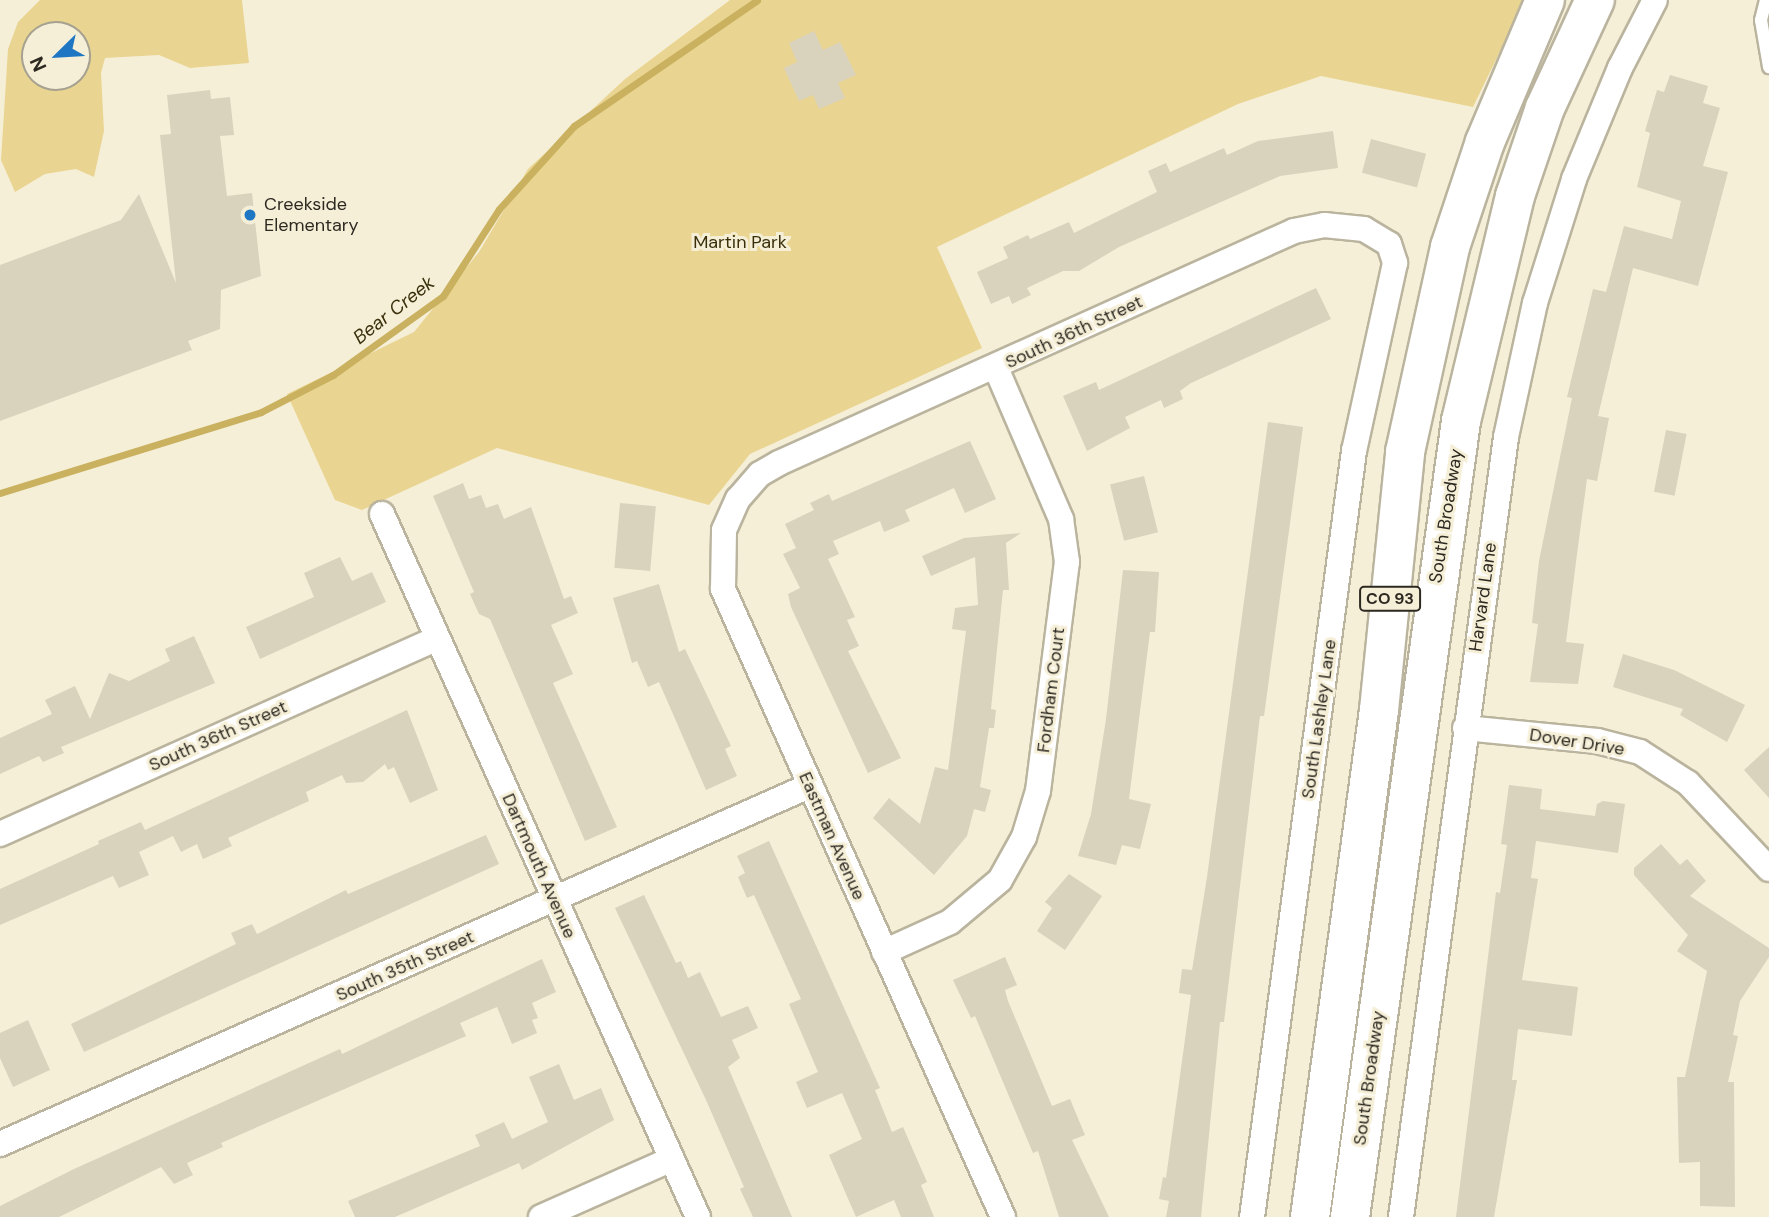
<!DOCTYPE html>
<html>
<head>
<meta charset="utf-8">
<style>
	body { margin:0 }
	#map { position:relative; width:1769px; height:1217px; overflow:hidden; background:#f6efd8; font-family:"DM Sans",sans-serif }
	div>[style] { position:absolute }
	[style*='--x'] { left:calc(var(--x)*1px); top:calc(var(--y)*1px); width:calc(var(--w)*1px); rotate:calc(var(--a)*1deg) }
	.green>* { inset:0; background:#e9d591 }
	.stream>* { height:7px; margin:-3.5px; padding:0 3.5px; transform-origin:3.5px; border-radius:3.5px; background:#c9b15f }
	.building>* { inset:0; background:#d9d2bc; transform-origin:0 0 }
	.roads { filter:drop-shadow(2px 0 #bab49e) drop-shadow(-2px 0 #bab49e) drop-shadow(0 2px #bab49e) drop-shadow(0 -2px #bab49e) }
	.lane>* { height:12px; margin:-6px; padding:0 6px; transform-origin:6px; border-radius:6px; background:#fff }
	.street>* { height:24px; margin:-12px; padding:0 12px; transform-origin:12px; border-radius:12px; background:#fff }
	.primary>* { height:38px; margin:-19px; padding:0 19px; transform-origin:19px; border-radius:19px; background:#fff }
	.dots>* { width:19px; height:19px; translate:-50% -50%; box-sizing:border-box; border:4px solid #f6efd8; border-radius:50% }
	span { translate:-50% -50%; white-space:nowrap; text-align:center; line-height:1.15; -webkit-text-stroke:6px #f6efd8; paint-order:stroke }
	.shield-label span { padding:2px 5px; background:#f6efd8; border:2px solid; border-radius:5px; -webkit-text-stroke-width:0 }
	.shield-label { font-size:16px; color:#2c2921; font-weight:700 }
	.poi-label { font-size:18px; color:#2c2921 }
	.left { translate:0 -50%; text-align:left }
	.park-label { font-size:18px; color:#392f0a }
	.street-label { font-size:18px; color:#2c2921 }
	.water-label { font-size:19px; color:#3a300b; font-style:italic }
	.north { position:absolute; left:21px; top:21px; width:70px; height:70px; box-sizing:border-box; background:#f6efd8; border:2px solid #a5a08f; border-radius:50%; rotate:246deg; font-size:19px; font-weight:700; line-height:28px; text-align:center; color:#2c2921 }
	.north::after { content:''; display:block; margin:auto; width:24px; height:32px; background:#1f77c4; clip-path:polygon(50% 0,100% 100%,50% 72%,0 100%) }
</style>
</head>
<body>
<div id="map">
	<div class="green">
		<div style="clip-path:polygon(evenodd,40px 0,242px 0,249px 63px,190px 68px,159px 55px,105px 58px,101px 73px,104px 131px,94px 177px,76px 169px,45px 174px,15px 192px,1px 160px,8px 49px,18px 22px,40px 0,35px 35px,77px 35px,77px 77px,35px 77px,35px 35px)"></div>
		<div style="clip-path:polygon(730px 0,1525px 0,1473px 107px,1321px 76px,1238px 104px,937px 247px,982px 348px,750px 454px,709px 505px,497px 448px,362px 510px,335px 500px,287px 394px,414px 332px,479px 252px,528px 169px,625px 79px)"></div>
	</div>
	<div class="stream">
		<div style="--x:0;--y:493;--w:273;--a:-17.2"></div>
		<div style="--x:261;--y:412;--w:81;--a:-27.2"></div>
		<div style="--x:333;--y:375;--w:135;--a:-35.7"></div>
		<div style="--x:443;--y:296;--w:103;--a:-57.2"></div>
		<div style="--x:499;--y:209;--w:112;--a:-47.9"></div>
		<div style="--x:574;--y:126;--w:222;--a:-34.5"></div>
	</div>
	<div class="building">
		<div style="clip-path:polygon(814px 31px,823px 50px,840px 42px,856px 75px,838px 83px,845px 98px,819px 109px,813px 95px,799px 101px,784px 68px,797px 62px,789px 43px)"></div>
		<div style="clip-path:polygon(1670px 75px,1708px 86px,1703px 103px,1720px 108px,1703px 166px,1728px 172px,1698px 286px,1633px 268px,1598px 416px,1609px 418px,1597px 481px,1587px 479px,1577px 554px,1566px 642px,1584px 644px,1578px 684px,1530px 682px,1538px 624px,1532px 623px,1539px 561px,1572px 398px,1567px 397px,1593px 289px,1606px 292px,1624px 226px,1672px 239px,1681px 201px,1637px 187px,1650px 133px,1645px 131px,1657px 90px,1664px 92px)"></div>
		<div style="clip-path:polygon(210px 90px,211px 99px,230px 97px,234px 135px,220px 136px,227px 196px,252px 193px,261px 276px,221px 290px,220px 329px,188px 341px,192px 350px,0 421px,0 265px,121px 220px,139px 194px,176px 283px,160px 135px,171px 134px,167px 95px)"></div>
		<div style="clip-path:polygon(1333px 131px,1338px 168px,1280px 176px,1119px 247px,1079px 271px,1063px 271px,1027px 288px,1031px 295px,1012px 304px,1009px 296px,991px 304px,977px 272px,1008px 258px,1003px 247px,1028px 235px,1030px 239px,1069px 222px,1074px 233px,1157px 192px,1148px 171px,1166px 163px,1170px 172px,1224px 148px,1227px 155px,1258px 141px)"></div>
		<div style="left:1371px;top:139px;width:57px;height:35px;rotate:15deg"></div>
		<div style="clip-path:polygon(1316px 288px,1331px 319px,1191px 383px,1180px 391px,1183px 399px,1164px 408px,1161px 400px,1125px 417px,1130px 428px,1087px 451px,1063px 396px,1096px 382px,1099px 390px)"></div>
		<div style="clip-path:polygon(1268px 422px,1303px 427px,1264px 716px,1260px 716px,1224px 1022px,1220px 1022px,1201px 1217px,1166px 1217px,1169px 1201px,1159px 1199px,1163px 1177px,1166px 1178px,1191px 995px,1179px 993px,1182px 969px,1192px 970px,1207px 877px)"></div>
		<div style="left:1666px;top:430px;width:21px;height:63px;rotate:11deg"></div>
		<div style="clip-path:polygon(970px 441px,996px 499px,965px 513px,954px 488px,905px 510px,910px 521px,884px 532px,880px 521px,833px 541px,839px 554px,828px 559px,855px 617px,847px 620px,859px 646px,848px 651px,901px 758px,868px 773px,791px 607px,788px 594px,800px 588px,783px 554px,796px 548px,785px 524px,814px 510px,810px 503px,829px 494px,832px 501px)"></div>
		<div style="left:1144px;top:476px;width:58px;height:35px;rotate:76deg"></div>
		<div style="clip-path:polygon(463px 483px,469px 499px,481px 495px,486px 508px,498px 504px,504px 519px,531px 507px,564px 599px,571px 596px,578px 613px,551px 625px,573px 674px,553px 683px,617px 827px,585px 841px,490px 619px,479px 614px,470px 594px,474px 592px,433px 496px)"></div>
		<div style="left:620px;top:503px;width:36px;height:65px;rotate:5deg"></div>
		<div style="clip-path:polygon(1021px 533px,1006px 543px,1009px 590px,1003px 590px,991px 709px,996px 710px,994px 728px,989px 728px,980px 787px,991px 790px,985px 812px,974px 809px,967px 836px,934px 875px,873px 818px,889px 798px,920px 824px,935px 767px,948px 770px,966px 631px,952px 629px,955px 608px,978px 605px,975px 557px,931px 576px,922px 556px,964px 538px)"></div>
		<div style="clip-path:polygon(340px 557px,352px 581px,372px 572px,386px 602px,260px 659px,246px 627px,314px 597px,304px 573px)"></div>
		<div style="clip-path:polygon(1123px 570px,1159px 572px,1155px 632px,1150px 632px,1129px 799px,1151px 804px,1140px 849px,1122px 845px,1116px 865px,1078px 856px,1091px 814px,1106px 719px)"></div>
		<div style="clip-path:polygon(659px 584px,679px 652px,685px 649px,731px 746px,725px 749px,737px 776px,706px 790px,659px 682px,648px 687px,637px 661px,632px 663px,613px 598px)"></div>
		<div style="clip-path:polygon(194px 636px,215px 683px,61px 747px,64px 753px,43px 762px,39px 756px,0 774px,0 738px,52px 714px,45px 700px,75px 686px,90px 719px,109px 673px,129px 681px,170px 661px,165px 649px)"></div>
		<div style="clip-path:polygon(1623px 654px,1674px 670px,1745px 705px,1727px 742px,1680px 715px,1683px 709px,1613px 687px)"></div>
		<div style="clip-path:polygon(407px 710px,438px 790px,410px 803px,394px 767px,388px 770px,385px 764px,363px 782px,346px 783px,342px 775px,306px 792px,309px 801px,228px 838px,232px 846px,203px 859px,197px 844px,181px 852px,173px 836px,139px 852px,149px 875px,119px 888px,113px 876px,0 925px,0 889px,99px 844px,98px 841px,141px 822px,145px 830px)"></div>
		<div style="clip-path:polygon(1769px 747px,1769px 798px,1744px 770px)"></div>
		<div style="clip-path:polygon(1509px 785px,1542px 789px,1540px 809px,1595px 816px,1597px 804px,1603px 801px,1625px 804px,1618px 853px,1536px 841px,1531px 878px,1538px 879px,1522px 980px,1578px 987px,1572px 1036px,1518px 1029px,1512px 1080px,1517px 1080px,1494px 1217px,1456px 1217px,1496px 892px,1500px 893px,1507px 845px,1501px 844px)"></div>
		<div style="clip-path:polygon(486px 835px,499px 864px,84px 1052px,71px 1024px,236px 944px,231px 933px,252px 924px,257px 934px,346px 890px,348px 894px)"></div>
		<div style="clip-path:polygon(769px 841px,880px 1088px,875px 1090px,892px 1132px,903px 1127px,927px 1182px,921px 1185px,934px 1217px,901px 1217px,894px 1200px,856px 1217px,829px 1155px,862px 1139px,842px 1093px,807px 1108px,796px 1082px,818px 1072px,789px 1004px,801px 999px,754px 895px,747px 898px,738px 877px,745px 873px,737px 856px)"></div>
		<div style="clip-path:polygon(1661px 844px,1680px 865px,1687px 859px,1706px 881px,1690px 896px,1769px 948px,1769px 957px,1740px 1001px,1733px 1035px,1738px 1036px,1728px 1082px,1734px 1082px,1735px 1207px,1700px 1206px,1700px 1162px,1679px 1163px,1677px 1077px,1685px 1077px,1707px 971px,1677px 951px,1688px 935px,1634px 875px,1634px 868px)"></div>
		<div style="clip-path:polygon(1069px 874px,1102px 896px,1065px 950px,1037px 931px,1052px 908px,1045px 902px)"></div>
		<div style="clip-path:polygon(644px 895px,676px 963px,681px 961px,688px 978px,700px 972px,721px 1017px,748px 1006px,758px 1028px,732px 1040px,740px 1058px,728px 1067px,792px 1217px,753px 1217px,740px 1189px,744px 1187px,706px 1100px,615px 908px)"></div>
		<div style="clip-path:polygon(1005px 957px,1017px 985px,1005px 990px,1008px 1001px,1052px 1106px,1070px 1099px,1085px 1135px,1072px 1140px,1109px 1217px,1059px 1217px,1038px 1151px,1033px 1153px,975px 1016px,971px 1018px,953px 980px)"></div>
		<div style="clip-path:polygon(542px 959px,556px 992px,532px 1003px,538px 1018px,532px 1020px,537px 1033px,512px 1044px,497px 1007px,460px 1023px,466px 1036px,221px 1143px,223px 1147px,187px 1163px,193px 1175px,174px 1184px,161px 1167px,59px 1217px,0 1217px,0 1206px,74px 1169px,340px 1049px,342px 1054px)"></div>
		<div style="clip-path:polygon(28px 1020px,50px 1070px,13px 1087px,0 1058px,0 1033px)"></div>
		<div style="clip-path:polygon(559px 1064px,574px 1100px,601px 1088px,614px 1120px,522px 1170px,519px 1163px,395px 1217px,355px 1217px,348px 1201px,480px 1146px,475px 1135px,504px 1122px,512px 1139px,548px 1122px,529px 1077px)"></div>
	</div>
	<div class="roads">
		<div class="lane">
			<div style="--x:1766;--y:0;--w:21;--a:104"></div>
			<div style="--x:1761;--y:20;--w:48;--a:80.3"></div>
		</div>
		<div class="street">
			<div style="--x:382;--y:514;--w:771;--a:65.8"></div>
			<div style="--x:1465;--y:728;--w:133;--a:5.6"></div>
			<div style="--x:1597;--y:741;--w:44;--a:14.3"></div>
			<div style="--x:1640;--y:752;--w:57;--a:32.9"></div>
			<div style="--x:1688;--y:783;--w:118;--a:46.7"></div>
			<div style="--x:0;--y:834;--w:478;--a:-24.1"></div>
			<div style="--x:884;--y:952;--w:72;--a:-24.4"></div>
			<div style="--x:950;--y:922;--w:65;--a:-40"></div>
			<div style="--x:1000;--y:880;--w:49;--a:-60.8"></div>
			<div style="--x:1024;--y:837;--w:48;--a:-73.1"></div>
			<div style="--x:1038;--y:791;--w:231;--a:-82.8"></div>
			<div style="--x:1067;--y:562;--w:43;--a:-97.9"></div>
			<div style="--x:1061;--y:519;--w:164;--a:-113.3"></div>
			<div style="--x:0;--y:1144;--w:885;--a:-23.87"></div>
			<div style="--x:541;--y:1217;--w:143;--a:-23.9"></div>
			<div style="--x:1003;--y:1217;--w:688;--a:-114.03"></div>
			<div style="--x:723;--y:589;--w:59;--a:-89"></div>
			<div style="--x:724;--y:530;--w:34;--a:-66"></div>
			<div style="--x:738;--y:499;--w:33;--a:-49"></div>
			<div style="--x:760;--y:474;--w:22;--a:-30"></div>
			<div style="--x:779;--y:463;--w:565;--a:-24.25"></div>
			<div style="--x:1294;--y:231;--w:31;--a:-11"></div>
			<div style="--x:1324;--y:225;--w:40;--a:5.7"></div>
			<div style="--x:1364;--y:229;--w:29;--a:31"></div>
			<div style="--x:1389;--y:244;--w:20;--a:72"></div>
			<div style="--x:1395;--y:263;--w:192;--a:102.3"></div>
			<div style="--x:1354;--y:451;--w:773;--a:97.58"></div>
			<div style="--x:1401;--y:1217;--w:787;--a:-82.33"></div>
			<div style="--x:1506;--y:437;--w:137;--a:-77.8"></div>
			<div style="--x:1535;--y:303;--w:130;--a:-72.5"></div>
			<div style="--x:1574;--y:179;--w:120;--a:-67.5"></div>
			<div style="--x:1620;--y:68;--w:76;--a:-62.8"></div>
		</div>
		<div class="primary">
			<div style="--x:1310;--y:1217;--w:512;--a:-82.25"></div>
			<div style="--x:1379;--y:710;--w:259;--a:-84.2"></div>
			<div style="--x:1405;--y:452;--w:210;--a:-77.6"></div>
			<div style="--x:1450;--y:247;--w:111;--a:-71.6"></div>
			<div style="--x:1485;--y:142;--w:154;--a:-67.1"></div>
			<div style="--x:1350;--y:1217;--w:804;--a:-82.06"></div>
			<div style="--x:1461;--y:421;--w:231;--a:-76.5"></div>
			<div style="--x:1515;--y:196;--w:93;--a:-71.2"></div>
			<div style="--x:1545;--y:108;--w:119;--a:-65.2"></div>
		</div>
	</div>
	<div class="dots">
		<div style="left:250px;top:215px;background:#1f77c4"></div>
	</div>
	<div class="shield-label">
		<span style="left:1390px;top:599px">CO 93</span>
	</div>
	<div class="poi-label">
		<span class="left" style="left:264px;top:215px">Creekside<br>Elementary</span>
	</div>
	<div class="park-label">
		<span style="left:740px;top:242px">Martin Park</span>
	</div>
	<div class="street-label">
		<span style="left:1074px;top:332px;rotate:-25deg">South 36th Street</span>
		<span style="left:1446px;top:516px;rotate:-81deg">South Broadway</span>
		<span style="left:1483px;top:597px;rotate:-82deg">Harvard Lane</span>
		<span style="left:1051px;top:690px;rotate:-83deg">Fordham Court</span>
		<span style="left:1319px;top:719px;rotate:-82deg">South Lashley Lane</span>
		<span style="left:218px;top:736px;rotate:-24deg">South 36th Street</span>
		<span style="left:1577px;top:742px;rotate:9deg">Dover Drive</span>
		<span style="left:832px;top:836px;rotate:66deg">Eastman Avenue</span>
		<span style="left:539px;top:866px;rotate:66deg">Dartmouth Avenue</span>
		<span style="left:405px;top:966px;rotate:-24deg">South 35th Street</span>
		<span style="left:1369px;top:1078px;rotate:-82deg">South Broadway</span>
	</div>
	<div class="water-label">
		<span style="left:394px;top:310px;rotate:-38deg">Bear Creek</span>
	</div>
	<div class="north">N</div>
</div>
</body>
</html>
